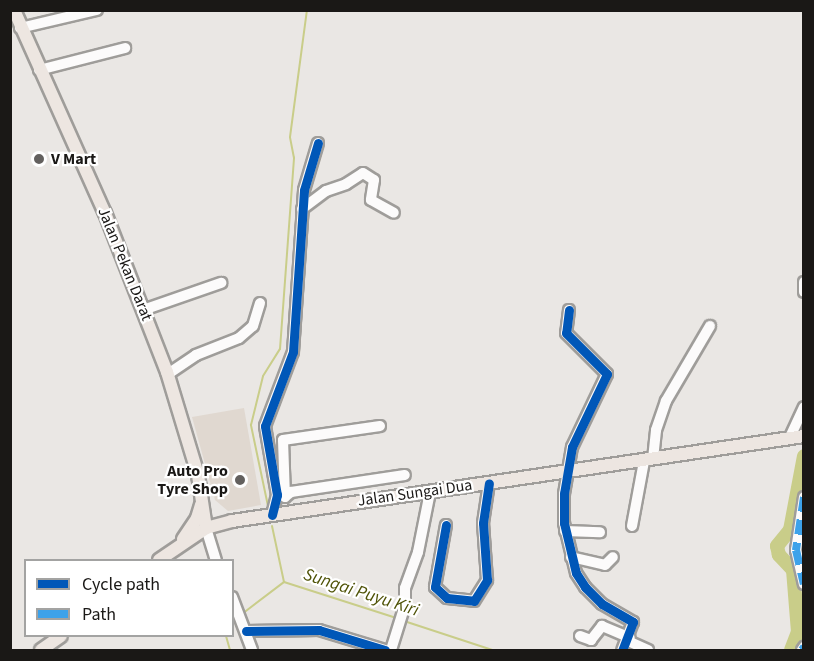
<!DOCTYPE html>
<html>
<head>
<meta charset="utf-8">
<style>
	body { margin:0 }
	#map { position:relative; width:814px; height:661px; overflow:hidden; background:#eae7e4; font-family:"Source Sans 3",sans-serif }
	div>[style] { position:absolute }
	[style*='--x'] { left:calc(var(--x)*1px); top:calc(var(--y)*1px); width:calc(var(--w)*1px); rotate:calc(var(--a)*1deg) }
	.built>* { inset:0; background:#e0d8d0 }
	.stream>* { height:2px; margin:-1px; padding:0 1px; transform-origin:1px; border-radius:1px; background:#c9cd89 }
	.river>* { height:14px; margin:-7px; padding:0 7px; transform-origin:7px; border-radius:7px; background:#c9cd89 }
	.roads { filter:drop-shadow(2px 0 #9f9d9a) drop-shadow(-2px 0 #9f9d9a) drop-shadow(0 2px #9f9d9a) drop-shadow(0 -2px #9f9d9a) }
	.minor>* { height:10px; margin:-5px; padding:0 5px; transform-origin:5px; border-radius:5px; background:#fcfbfb }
	.major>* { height:12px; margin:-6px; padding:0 6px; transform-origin:6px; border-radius:6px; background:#ede6e1 }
	.quiet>* { height:8px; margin-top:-4px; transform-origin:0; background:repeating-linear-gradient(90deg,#3da2ea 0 15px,transparent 0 23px) }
	.cycleway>* { height:9px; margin:-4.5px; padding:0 4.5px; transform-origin:4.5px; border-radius:4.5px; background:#0057b8 }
	.dots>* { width:16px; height:16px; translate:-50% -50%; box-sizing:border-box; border:3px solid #fff; border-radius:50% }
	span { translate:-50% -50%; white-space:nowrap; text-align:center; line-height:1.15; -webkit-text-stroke:4.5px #fff; paint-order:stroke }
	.poi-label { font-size:16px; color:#1a1816; font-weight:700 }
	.left { translate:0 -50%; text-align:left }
	.right { translate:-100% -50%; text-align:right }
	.street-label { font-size:16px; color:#1a1816 }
	.water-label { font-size:18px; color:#4e5206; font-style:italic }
	.frame { position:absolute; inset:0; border:12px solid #1a1816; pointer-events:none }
	.legend { position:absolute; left:24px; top:559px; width:210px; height:78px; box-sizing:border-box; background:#fff; border:2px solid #a3a3a2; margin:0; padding:8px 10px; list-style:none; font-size:18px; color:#1a1816 }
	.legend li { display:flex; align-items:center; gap:12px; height:30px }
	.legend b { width:30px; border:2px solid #a3a3a2 }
</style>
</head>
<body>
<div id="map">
	<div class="built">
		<div style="clip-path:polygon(244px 408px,261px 505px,228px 511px,215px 500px,192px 417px)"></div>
	</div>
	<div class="stream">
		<div style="--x:268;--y:506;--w:83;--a:-101.9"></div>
		<div style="--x:251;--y:425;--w:50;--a:-76.2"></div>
		<div style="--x:263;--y:376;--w:32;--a:-58"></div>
		<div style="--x:280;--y:349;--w:192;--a:-85.8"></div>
		<div style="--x:294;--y:158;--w:21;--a:-101"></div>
		<div style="--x:290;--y:137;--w:128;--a:-82.4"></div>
		<div style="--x:272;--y:526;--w:57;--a:77.9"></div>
		<div style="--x:242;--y:614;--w:53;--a:-37.3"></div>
		<div style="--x:284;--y:582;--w:118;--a:17.8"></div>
		<div style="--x:404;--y:621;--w:93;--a:18.2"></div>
		<div style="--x:226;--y:636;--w:15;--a:74"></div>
	</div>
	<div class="river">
		<div style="--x:791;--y:650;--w:19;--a:-69"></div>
		<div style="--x:798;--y:632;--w:62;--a:-94.6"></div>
		<div style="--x:793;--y:570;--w:21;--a:-133"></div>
		<div style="--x:779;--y:555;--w:9;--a:-103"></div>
		<div style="--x:777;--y:546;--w:21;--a:-51"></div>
		<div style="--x:790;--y:530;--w:75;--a:-79.3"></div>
	</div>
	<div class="roads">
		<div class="minor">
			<div style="--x:20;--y:28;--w:79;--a:-13.2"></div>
			<div style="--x:39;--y:70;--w:89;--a:-14.3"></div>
			<div style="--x:302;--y:209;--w:30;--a:-37"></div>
			<div style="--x:326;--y:191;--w:21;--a:-19"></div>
			<div style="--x:346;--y:184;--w:20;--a:-33"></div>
			<div style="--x:363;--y:173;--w:13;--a:32"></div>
			<div style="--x:374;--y:180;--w:20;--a:99"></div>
			<div style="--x:371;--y:200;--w:26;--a:29"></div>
			<div style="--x:804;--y:282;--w:10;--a:90"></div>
			<div style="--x:143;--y:310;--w:83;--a:-19.1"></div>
			<div style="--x:569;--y:310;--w:23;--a:97"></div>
			<div style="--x:566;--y:333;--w:58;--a:45"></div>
			<div style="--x:607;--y:374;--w:81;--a:115.6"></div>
			<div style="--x:572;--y:447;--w:48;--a:99.7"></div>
			<div style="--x:564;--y:494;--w:29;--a:90"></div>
			<div style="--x:564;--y:523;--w:51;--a:76.5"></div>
			<div style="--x:576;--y:573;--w:17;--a:57"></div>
			<div style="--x:585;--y:587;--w:24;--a:45"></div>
			<div style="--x:602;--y:604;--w:36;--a:30"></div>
			<div style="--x:633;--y:622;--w:30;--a:111"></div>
			<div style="--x:168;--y:374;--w:34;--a:-34"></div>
			<div style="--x:196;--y:355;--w:46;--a:-21.6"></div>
			<div style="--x:239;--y:338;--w:18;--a:-41"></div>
			<div style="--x:253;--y:326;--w:24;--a:-73"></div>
			<div style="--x:380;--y:426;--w:98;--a:171.8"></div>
			<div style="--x:283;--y:440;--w:57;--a:88"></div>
			<div style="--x:285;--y:497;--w:8;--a:-40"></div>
			<div style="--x:291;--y:492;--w:115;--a:-8.5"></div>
			<div style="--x:790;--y:437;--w:33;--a:-65"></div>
			<div style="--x:653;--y:459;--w:29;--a:-84"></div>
			<div style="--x:656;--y:430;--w:31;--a:-71"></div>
			<div style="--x:666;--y:401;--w:87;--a:-59.6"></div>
			<div style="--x:804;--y:497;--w:54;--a:98.6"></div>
			<div style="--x:796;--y:550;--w:35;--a:77"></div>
			<div style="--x:272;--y:515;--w:21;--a:-76"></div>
			<div style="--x:277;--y:495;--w:70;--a:-99.9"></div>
			<div style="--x:265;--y:426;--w:79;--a:-69.3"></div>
			<div style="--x:293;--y:352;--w:162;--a:-86.1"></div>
			<div style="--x:304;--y:190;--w:49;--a:-73.4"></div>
			<div style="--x:446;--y:525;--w:63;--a:100.1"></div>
			<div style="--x:435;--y:587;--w:16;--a:43"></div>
			<div style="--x:447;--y:598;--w:27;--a:6"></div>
			<div style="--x:474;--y:601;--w:25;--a:-58"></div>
			<div style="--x:487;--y:580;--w:57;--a:-94"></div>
			<div style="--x:483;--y:523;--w:40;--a:-81.5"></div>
			<div style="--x:632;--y:526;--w:66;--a:-79.5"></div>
			<div style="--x:206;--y:528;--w:34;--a:73"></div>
			<div style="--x:565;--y:531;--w:35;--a:2"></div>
			<div style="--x:571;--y:557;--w:35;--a:13"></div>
			<div style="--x:605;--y:565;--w:11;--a:-45"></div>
			<div style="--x:232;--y:597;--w:57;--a:69.3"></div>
			<div style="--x:246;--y:631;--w:73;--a:-0.8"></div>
			<div style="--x:319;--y:630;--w:69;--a:16.9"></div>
			<div style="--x:580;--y:636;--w:12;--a:20"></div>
			<div style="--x:591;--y:640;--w:18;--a:-52"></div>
			<div style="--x:602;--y:626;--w:30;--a:23"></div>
			<div style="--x:628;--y:641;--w:22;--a:24"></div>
			<div style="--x:391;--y:650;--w:47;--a:-72.7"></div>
			<div style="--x:405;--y:605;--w:17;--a:-90"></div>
			<div style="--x:405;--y:588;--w:38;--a:-70"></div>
			<div style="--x:418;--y:552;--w:61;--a:-78.7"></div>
			<div style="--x:802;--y:650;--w:4;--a:-56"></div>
		</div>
		<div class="major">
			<div style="--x:14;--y:10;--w:222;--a:65.9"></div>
			<div style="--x:105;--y:213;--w:171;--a:68.7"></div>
			<div style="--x:167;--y:372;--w:108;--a:73.2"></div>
			<div style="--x:198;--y:475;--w:54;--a:81.4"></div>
			<div style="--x:183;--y:539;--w:25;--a:-56"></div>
			<div style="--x:197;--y:518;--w:14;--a:-73"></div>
			<div style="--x:159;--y:560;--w:57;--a:-34.2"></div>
			<div style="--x:206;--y:528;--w:27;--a:-15"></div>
			<div style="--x:232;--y:521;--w:578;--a:-8.45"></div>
			<div style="--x:41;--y:650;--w:24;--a:-35"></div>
		</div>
	</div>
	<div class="quiet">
		<div style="--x:804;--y:497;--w:54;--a:98.6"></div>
		<div style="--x:796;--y:550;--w:35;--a:77"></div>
		<div style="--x:802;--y:650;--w:4;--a:-56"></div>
	</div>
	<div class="cycleway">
		<div style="--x:569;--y:310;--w:23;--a:97"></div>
		<div style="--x:566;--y:333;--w:58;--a:45"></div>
		<div style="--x:607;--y:374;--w:81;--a:115.6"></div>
		<div style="--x:572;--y:447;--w:48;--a:99.7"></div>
		<div style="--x:564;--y:494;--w:29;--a:90"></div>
		<div style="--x:564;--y:523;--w:51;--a:76.5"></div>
		<div style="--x:576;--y:573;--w:17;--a:57"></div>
		<div style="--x:585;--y:587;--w:24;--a:45"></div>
		<div style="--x:602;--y:604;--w:36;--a:30"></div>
		<div style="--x:633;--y:622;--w:30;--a:111"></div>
		<div style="--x:272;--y:515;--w:21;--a:-76"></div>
		<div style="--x:277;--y:495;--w:70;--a:-99.9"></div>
		<div style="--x:265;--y:426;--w:79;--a:-69.3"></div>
		<div style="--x:293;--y:352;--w:162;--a:-86.1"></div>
		<div style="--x:304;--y:190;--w:49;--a:-73.4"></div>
		<div style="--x:446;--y:525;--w:63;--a:100.1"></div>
		<div style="--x:435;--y:587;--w:16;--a:43"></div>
		<div style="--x:447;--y:598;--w:27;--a:6"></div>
		<div style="--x:474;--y:601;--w:25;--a:-58"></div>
		<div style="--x:487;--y:580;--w:57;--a:-94"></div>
		<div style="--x:483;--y:523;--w:40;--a:-81.5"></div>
		<div style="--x:246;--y:631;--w:73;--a:-0.8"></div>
		<div style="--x:319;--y:630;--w:69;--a:16.9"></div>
	</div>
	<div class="dots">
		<div style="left:39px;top:159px;background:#63605e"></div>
		<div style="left:240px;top:480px;background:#63605e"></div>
	</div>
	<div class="poi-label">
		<span class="left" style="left:51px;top:159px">V Mart</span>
		<span class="right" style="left:228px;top:480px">Auto Pro<br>Tyre Shop</span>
	</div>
	<div class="street-label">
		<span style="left:125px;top:264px;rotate:68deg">Jalan Pekan Darat</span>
		<span style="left:415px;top:493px;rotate:-8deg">Jalan Sungai Dua</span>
	</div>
	<div class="water-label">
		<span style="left:361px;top:593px;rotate:18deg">Sungai Puyu Kiri</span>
	</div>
	<div class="frame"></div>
	<ul class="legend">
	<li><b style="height:8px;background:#0057b8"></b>Cycle path</li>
	<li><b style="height:8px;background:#3da2ea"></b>Path</li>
	</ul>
</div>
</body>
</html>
